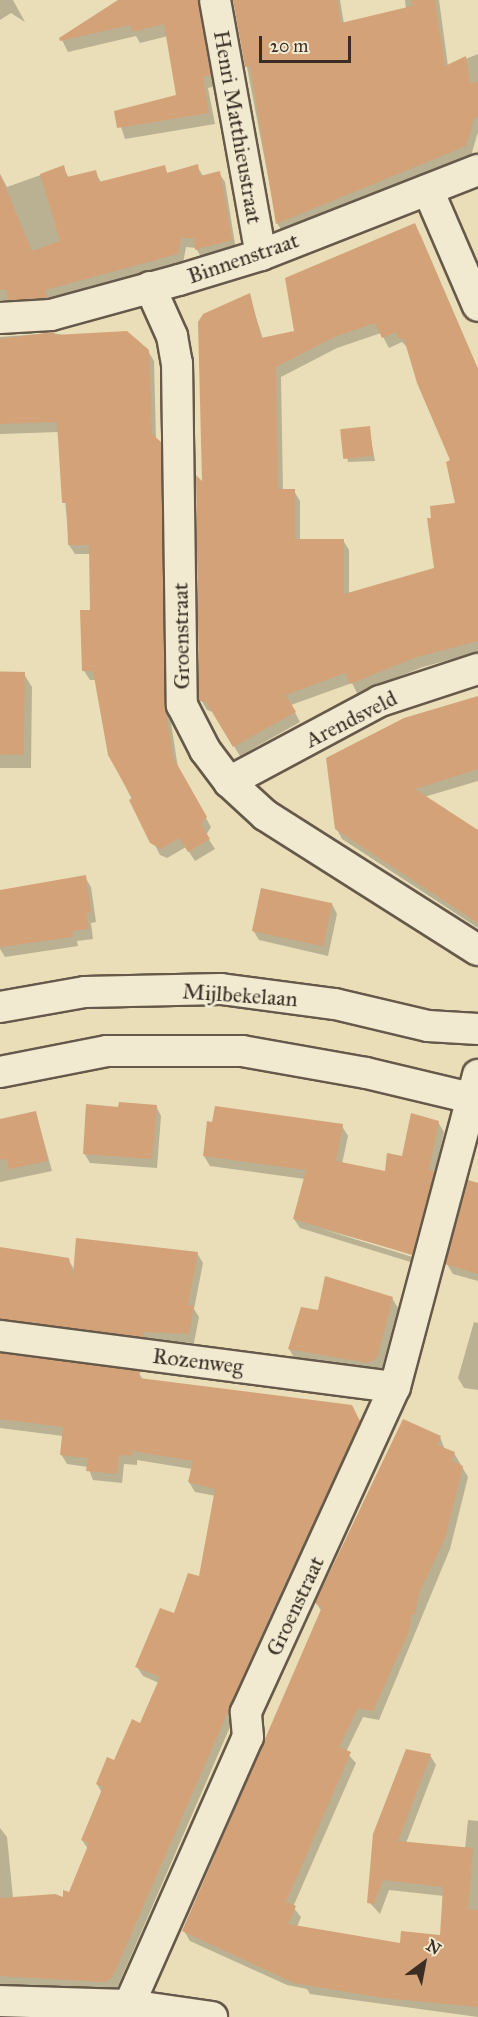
<!DOCTYPE html>
<html>
<head>
<meta charset="utf-8">
<style>
	body { margin:0 }
	#map { position:relative; width:478px; height:2017px; overflow:hidden; background:#e9deb8; font-family:"IM FELL Great Primer",serif }
	div>[style] { position:absolute }
	[style*='--x'] { left:calc(var(--x)*1px); top:calc(var(--y)*1px); width:calc(var(--w)*1px); rotate:calc(var(--a)*1deg) }
	.shadow>* { inset:0; background:#0003 }
	.building>* { inset:0; background:#d4a278; transform-origin:0 0 }
	.roads { filter:drop-shadow(2px 0 #665949) drop-shadow(-2px 0 #665949) drop-shadow(0 2px #665949) drop-shadow(0 -2px #665949) }
	.minor>* { height:30px; margin:-15px; padding:0 15px; transform-origin:15px; border-radius:15px; background:#f1ead1 }
	span { translate:-50% -50%; white-space:nowrap; text-align:center; line-height:1.15; -webkit-text-stroke:6px #f1ead1; paint-order:stroke }
	.street-label { font-size:22px; color:#3b2d24 }
	.north { position:absolute; left:394px; top:1933px; width:60px; height:60px; -webkit-text-stroke:4px #f1ead1; paint-order:stroke; rotate:32deg; font-size:16px; font-weight:700; line-height:24px; text-align:center; color:#3b2d24 }
	.north::after { content:''; display:block; margin:auto; width:21px; height:27px; background:#3b2d24; clip-path:polygon(50% 0,100% 100%,50% 72%,0 100%) }
	.scale { position:absolute; left:259px; top:36px; width:92px; height:27px; box-sizing:border-box; border:3px solid #3b2d24; border-top:0; padding-left:8px; font-size:18px; line-height:21px; white-space:nowrap; color:#3b2d24; -webkit-text-stroke:4px #f1ead1; paint-order:stroke }
</style>
</head>
<body>
<div id="map">
	<div class="shadow">
		<div style="clip-path:polygon(0 0,13px 0,25px 22px,11px 13px,0 20px)"></div>
		<div style="clip-path:polygon(121px 0,209px 0,216px 86px,208px 88px,215px 124px,125px 139px,116px 112px,178px 96px,168px 36px,140px 43px,136px 36px,68px 52px,61px 38px)"></div>
		<div style="clip-path:polygon(234px 0,340px 0,344px 24px,406px 9px,405px 0,439px 0,448px 66px,478px 54px,478px 132px,471px 156px,283px 233px,277px 223px)"></div>
		<div style="clip-path:polygon(197px 166px,203px 176px,219px 173px,225px 182px,236px 250px,202px 259px,196px 248px,186px 247px,183px 263px,50px 300px,52px 307px,15px 310px,9px 300px,0 300px,0 174px,7px 187px,63px 167px,69px 178px,95px 172px,101px 182px,164px 167px,168px 174px)"></div>
		<div style="clip-path:polygon(evenodd,420px 234px,478px 369px,478px 652px,423px 667px,357px 693px,352px 683px,291px 705px,300px 722px,240px 756px,213px 712px,207px 710px,201px 700px,204px 485px,249px 295px,263px 339px,296px 332px,420px 234px,381px 333px,389px 348px,402px 342px,408px 348px,452px 460px,457px 504px,435px 570px,349px 594px,349px 550px,343px 540px,300px 541px,300px 501px,294px 491px,283px 491px,281px 377px,337px 348px,381px 333px)"></div>
		<div style="clip-path:polygon(53px 333px,148px 351px,154px 361px,156px 440px,166px 454px,170px 716px,178px 768px,211px 827px,206px 835px,215px 849px,195px 861px,186px 847px,167px 858px,160px 855px,109px 754px,97px 680px,90px 680px,84px 671px,92px 611px,90px 554px,75px 554px,69px 545px,59px 432px,0 434px,0 337px)"></div>
		<div style="clip-path:polygon(369px 428px,375px 461px,348px 462px,342px 430px)"></div>
		<div style="clip-path:polygon(0 674px,24px 674px,32px 687px,31px 768px,0 768px)"></div>
		<div style="clip-path:polygon(478px 699px,478px 781px,424px 797px,478px 831px,478px 928px,342px 839px,336px 828px)"></div>
		<div style="clip-path:polygon(85px 877px,91px 887px,96px 922px,91px 923px,93px 939px,77px 941px,78px 946px,5px 957px,0 949px,0 892px)"></div>
		<div style="clip-path:polygon(332px 904px,337px 914px,328px 956px,259px 940px,253px 930px)"></div>
		<div style="clip-path:polygon(156px 1106px,161px 1116px,157px 1168px,90px 1163px,84px 1153px,119px 1109px)"></div>
		<div style="clip-path:polygon(36px 1113px,52px 1171px,0 1182px,0 1121px)"></div>
		<div style="clip-path:polygon(438px 1122px,444px 1132px,435px 1175px,439px 1182px,420px 1256px,322px 1229px,419px 1259px,417px 1264px,300px 1228px,294px 1219px,305px 1179px,210px 1166px,204px 1156px,342px 1126px,348px 1136px,342px 1164px,386px 1173px)"></div>
		<div style="clip-path:polygon(478px 1185px,478px 1281px,453px 1274px,447px 1264px)"></div>
		<div style="clip-path:polygon(197px 1253px,203px 1263px,194px 1309px,199px 1317px,194px 1343px,0 1331px,0 1286px,68px 1259px,75px 1271px)"></div>
		<div style="clip-path:polygon(392px 1298px,398px 1308px,382px 1368px,375px 1373px,295px 1359px,289px 1349px,319px 1312px)"></div>
		<div style="clip-path:polygon(474px 1322px,478px 1323px,478px 1390px,464px 1388px,458px 1378px)"></div>
		<div style="clip-path:polygon(0 1355px,139px 1373px,143px 1380px,351px 1407px,365px 1432px,272px 1630px,117px 1988px,103px 1996px,76px 1989px,0 1985px,0 1828px,7px 1837px,13px 1898px,65px 1899px,70px 1894px,88px 1849px,82px 1840px,102px 1793px,97px 1784px,141px 1725px,159px 1683px,143px 1676px,137px 1667px,200px 1578px,216px 1496px,195px 1492px,189px 1482px,192px 1469px,137px 1460px,137px 1465px,124px 1464px,122px 1483px,93px 1480px,88px 1467px,67px 1464px,61px 1454px,63px 1436px,0 1428px)"></div>
		<div style="clip-path:polygon(440px 1437px,445px 1450px,454px 1453px,468px 1477px,450px 1549px,379px 1720px,363px 1717px,346px 1752px,356px 1763px,293px 1907px,301px 1917px,297px 1927px,401px 1945px,441px 1936px,444px 1896px,389px 1890px,380px 1914px,369px 1902px,430px 1755px,436px 1765px,406px 1843px,465px 1849px,468px 1820px,478px 1821px,478px 1817px,478px 2017px,310px 1994px,307px 1989px,287px 1985px,190px 1941px,184px 1931px,322px 1612px,316px 1603px)"></div>
	</div>
	<div class="building">
		<div style="clip-path:polygon(118px 0,198px 0,211px 75px,203px 77px,209px 113px,117px 128px,114px 111px,176px 95px,164px 24px,132px 32px,130px 25px,60px 41px,59px 38px)"></div>
		<div style="clip-path:polygon(233px 0,337px 0,341px 23px,412px 6px,411px 0,435px 0,445px 66px,466px 56px,470px 84px,478px 81px,478px 117px,474px 118px,466px 146px,276px 224px,250px 66px,245px 67px)"></div>
		<div style="clip-path:polygon(198px 164px,200px 176px,220px 171px,232px 240px,195px 250px,194px 238px,181px 238px,178px 254px,45px 290px,47px 298px,8px 300px,7px 290px,0 290px,0 174px,32px 251px,60px 241px,40px 174px,64px 165px,67px 177px,96px 170px,99px 182px,165px 165px,167px 173px)"></div>
		<div style="clip-path:polygon(evenodd,415px 223px,478px 369px,478px 641px,417px 657px,350px 684px,345px 673px,286px 695px,296px 712px,233px 747px,206px 702px,199px 701px,196px 475px,202px 481px,198px 322px,203px 314px,250px 293px,261px 338px,294px 331px,285px 278px,415px 223px,375px 323px,382px 338px,396px 332px,399px 339px,404px 339px,417px 383px,450px 460px,446px 462px,455px 503px,430px 506px,431px 518px,427px 518px,434px 568px,344px 594px,344px 539px,295px 539px,295px 489px,278px 489px,276px 367px,332px 338px,375px 323px)"></div>
		<div style="clip-path:polygon(127px 331px,149px 350px,152px 434px,161px 442px,165px 706px,173px 757px,207px 817px,201px 824px,210px 839px,188px 852px,179px 838px,161px 849px,150px 843px,129px 800px,132px 798px,108px 755px,93px 671px,82px 671px,80px 610px,90px 610px,89px 545px,68px 545px,67px 503px,62px 503px,57px 422px,0 424px,0 339px,54px 332px,55px 335px)"></div>
		<div style="left:370px;top:426px;width:30px;height:30px;rotate:84deg"></div>
		<div style="left:25px;top:672px;width:83px;height:25px;rotate:91deg"></div>
		<div style="clip-path:polygon(478px 696px,478px 769px,415px 789px,478px 830px,478px 923px,335px 829px,326px 758px,404px 718px)"></div>
		<div style="clip-path:polygon(86px 875px,91px 912px,87px 913px,89px 929px,73px 931px,73px 937px,0 947px,0 890px)"></div>
		<div style="left:261px;top:888px;width:73px;height:44px;rotate:12deg"></div>
		<div style="clip-path:polygon(119px 1102px,157px 1105px,152px 1159px,83px 1154px,86px 1104px,118px 1107px)"></div>
		<div style="clip-path:polygon(215px 1106px,343px 1124px,336px 1161px,385px 1171px,387px 1153px,402px 1156px,411px 1113px,439px 1121px,429px 1170px,435px 1171px,412px 1255px,293px 1219px,306px 1170px,203px 1156px,207px 1121px,212px 1122px)"></div>
		<div style="clip-path:polygon(36px 1111px,48px 1161px,9px 1169px,7px 1159px,0 1160px,0 1119px)"></div>
		<div style="clip-path:polygon(468px 1180px,478px 1183px,478px 1274px,445px 1264px)"></div>
		<div style="clip-path:polygon(76px 1238px,198px 1252px,188px 1305px,194px 1306px,189px 1334px,144px 1332px,144px 1337px,0 1319px,0 1247px,69px 1258px,73px 1275px)"></div>
		<div style="clip-path:polygon(325px 1276px,393px 1297px,377px 1358px,368px 1363px,288px 1349px,301px 1307px,318px 1310px)"></div>
		<div style="clip-path:polygon(0 1353px,140px 1371px,139px 1378px,352px 1405px,360px 1421px,268px 1620px,112px 1978px,105px 1982px,0 1976px,0 1898px,55px 1894px,63px 1897px,63px 1890px,69px 1892px,89px 1843px,81px 1840px,103px 1787px,96px 1784px,107px 1757px,114px 1760px,132px 1719px,140px 1723px,160px 1677px,135px 1667px,160px 1608px,174px 1613px,188px 1573px,199px 1576px,215px 1489px,188px 1482px,193px 1461px,132px 1451px,132px 1456px,119px 1455px,117px 1474px,86px 1471px,88px 1458px,60px 1455px,63px 1427px,0 1419px)"></div>
		<div style="clip-path:polygon(403px 1419px,441px 1436px,437px 1445px,455px 1452px,452px 1461px,463px 1466px,445px 1538px,419px 1593px,415px 1615px,411px 1615px,409px 1631px,373px 1711px,358px 1708px,339px 1747px,351px 1752px,286px 1902px,296px 1906px,288px 1924px,400px 1943px,401px 1931px,440px 1935px,443px 1887px,383px 1880px,374px 1904px,367px 1903px,373px 1834px,406px 1749px,431px 1754px,398px 1841px,473px 1848px,468px 1909px,478px 1910px,478px 2007px,384px 1998px,294px 1983px,182px 1931px,322px 1607px,315px 1603px)"></div>
	</div>
	<div class="roads">
		<div class="minor">
			<div style="--x:215;--y:0;--w:259;--a:79.8"></div>
			<div style="--x:428;--y:190;--w:126;--a:66.7"></div>
			<div style="--x:150;--y:287;--w:54;--a:65.8"></div>
			<div style="--x:172;--y:336;--w:27;--a:80"></div>
			<div style="--x:177;--y:363;--w:342;--a:89.2"></div>
			<div style="--x:182;--y:705;--w:51;--a:62.9"></div>
			<div style="--x:205;--y:750;--w:40;--a:53"></div>
			<div style="--x:229;--y:782;--w:49;--a:42.5"></div>
			<div style="--x:265;--y:815;--w:252;--a:32.4"></div>
			<div style="--x:0;--y:318;--w:51;--a:-3.4"></div>
			<div style="--x:51;--y:315;--w:133;--a:-15.3"></div>
			<div style="--x:179;--y:280;--w:86;--a:-17"></div>
			<div style="--x:261;--y:255;--w:233;--a:-21.4"></div>
			<div style="--x:229;--y:782;--w:171;--a:-28.2"></div>
			<div style="--x:380;--y:701;--w:103;--a:-18.1"></div>
			<div style="--x:0;--y:1007;--w:86;--a:-10"></div>
			<div style="--x:85;--y:992;--w:136;--a:-1.3"></div>
			<div style="--x:221;--y:989;--w:115;--a:7.5"></div>
			<div style="--x:335;--y:1004;--w:96;--a:13.3"></div>
			<div style="--x:428;--y:1026;--w:50;--a:3.4"></div>
			<div style="--x:0;--y:1072;--w:109;--a:-11.1"></div>
			<div style="--x:107;--y:1051;--w:135;--a:0"></div>
			<div style="--x:242;--y:1051;--w:126;--a:10.1"></div>
			<div style="--x:366;--y:1073;--w:108;--a:13.4"></div>
			<div style="--x:0;--y:1336;--w:398;--a:7.4"></div>
			<div style="--x:0;--y:2001;--w:129;--a:1.8"></div>
			<div style="--x:129;--y:2005;--w:293;--a:-66.1"></div>
			<div style="--x:248;--y:1737;--w:25;--a:-95"></div>
			<div style="--x:246;--y:1712;--w:358;--a:-65.4"></div>
			<div style="--x:395;--y:1387;--w:323;--a:-75.1"></div>
			<div style="--x:126;--y:2017;--w:12;--a:-76"></div>
			<div style="--x:129;--y:2005;--w:84;--a:8.2"></div>
		</div>
	</div>
	<div class="street-label">
		<span style="left:238px;top:127px;rotate:80deg">Henri Matthieustraat</span>
		<span style="left:243px;top:258px;rotate:-19deg">Binnenstraat</span>
		<span style="left:181px;top:636px;rotate:-91deg">Groenstraat</span>
		<span style="left:351px;top:719px;rotate:-27deg">Arendsveld</span>
		<span style="left:240px;top:995px;rotate:4deg">Mijlbekelaan</span>
		<span style="left:198px;top:1361px;rotate:7deg">Rozenweg</span>
		<span style="left:295px;top:1606px;rotate:-65deg">Groenstraat</span>
	</div>
	<div class="north">N</div>
	<div class="scale">20 m</div>
</div>
</body>
</html>
